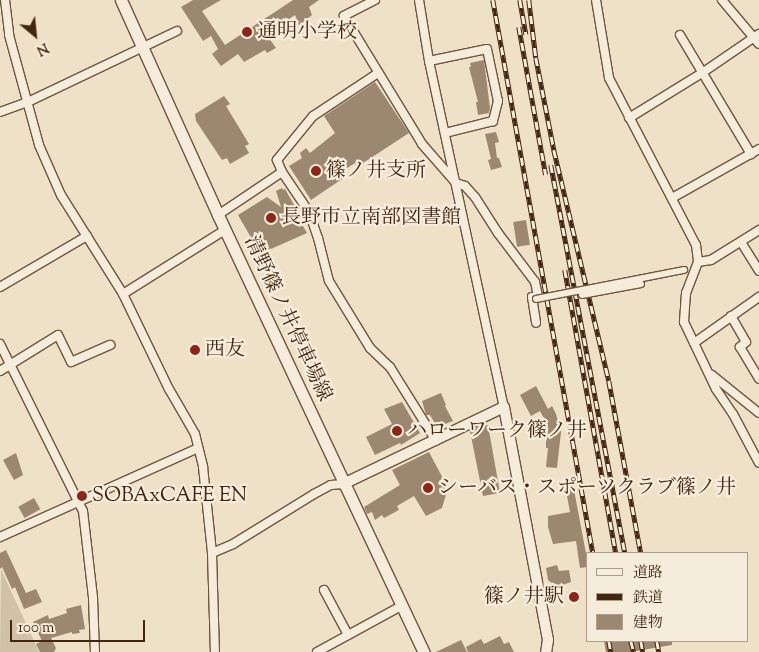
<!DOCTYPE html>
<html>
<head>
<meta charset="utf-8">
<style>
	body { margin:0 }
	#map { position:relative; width:759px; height:652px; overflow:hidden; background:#efe1c8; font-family:"Sorts Mill Goudy","Noto Serif JP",serif }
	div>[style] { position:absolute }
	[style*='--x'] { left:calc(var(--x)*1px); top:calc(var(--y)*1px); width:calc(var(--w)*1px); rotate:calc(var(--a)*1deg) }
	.green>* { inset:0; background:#d2c1a9 }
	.building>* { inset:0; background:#9c8770; transform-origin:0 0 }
	.roads { filter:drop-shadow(1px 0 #6e553f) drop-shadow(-1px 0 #6e553f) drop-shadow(0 1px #6e553f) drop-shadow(0 -1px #6e553f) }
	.minor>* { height:8px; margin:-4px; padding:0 4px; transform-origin:4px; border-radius:4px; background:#f5ecdb }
	.tertiary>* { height:10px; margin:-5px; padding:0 5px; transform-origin:5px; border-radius:5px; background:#f5ecdb }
	.secondary>* { height:11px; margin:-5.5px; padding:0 5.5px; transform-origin:5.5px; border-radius:5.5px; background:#f5ecdb }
	.rail>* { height:4.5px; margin-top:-2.25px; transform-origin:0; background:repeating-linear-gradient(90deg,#f5ecdb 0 8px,#432611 0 16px); box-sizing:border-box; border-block:1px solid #432611 }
	.bridges { filter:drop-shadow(1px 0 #6e553f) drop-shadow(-1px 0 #6e553f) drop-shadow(0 1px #6e553f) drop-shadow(0 -1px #6e553f) }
	.pedestrian-bridge>* { height:6px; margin:-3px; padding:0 3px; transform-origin:3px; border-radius:3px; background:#f5ecdb }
	.dots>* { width:14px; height:14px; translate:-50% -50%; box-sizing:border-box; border:2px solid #f5ecdb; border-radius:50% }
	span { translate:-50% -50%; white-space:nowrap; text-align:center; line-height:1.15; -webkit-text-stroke:4.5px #f5ecdb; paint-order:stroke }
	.poi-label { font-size:20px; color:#432611 }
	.left { translate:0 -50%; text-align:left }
	.right { translate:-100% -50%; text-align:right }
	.street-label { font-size:20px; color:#432611 }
	.legend { position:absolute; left:586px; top:552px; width:162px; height:90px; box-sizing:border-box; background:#f5ecdb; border:1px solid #ae9d8a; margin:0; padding:6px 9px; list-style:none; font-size:15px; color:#432611 }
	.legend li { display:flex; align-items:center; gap:10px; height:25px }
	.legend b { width:25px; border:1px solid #ae9d8a }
	.north { position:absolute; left:10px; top:10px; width:50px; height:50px; -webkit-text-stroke:4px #f5ecdb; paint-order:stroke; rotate:152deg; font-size:14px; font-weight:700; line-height:20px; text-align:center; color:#432611 }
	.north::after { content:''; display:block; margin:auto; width:18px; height:22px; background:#432611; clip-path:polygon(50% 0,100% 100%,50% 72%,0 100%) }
	.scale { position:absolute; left:10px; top:620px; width:135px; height:22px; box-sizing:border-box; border:2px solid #432611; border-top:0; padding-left:6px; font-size:15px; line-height:18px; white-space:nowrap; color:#432611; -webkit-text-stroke:4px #f5ecdb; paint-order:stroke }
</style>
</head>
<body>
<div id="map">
	<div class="green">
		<div style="clip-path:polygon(1px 569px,39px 652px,0 652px)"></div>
	</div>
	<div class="building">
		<div style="clip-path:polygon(193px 0,221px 0,202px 11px,225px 45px,293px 0,319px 0,309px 7px,312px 15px,299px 25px,295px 15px,266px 34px,276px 48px,267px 53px,265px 50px,244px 62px,238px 54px,221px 66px,212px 54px,218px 49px,211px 36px,203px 41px,181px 7px)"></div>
		<div style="clip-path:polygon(484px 60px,490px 108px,489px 113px,478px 115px,476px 102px,478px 102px,469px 67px,471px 67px,470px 63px)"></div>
		<div style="clip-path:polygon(375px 82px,409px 133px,357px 167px,355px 163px,341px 172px,345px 177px,311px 200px,289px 166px,302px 158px,300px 153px,306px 148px,310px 153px,335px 133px,324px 116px)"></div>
		<div style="clip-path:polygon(224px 96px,230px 104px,226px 106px,249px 144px,245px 146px,249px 153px,230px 164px,227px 158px,222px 160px,196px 121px,195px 114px)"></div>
		<div style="clip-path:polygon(496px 132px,499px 142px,495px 143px,497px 158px,499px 158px,502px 167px,491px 170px,488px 160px,491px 159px,485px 134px)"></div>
		<div style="clip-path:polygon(282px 188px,283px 190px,285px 189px,301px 217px,299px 219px,307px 233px,255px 256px,250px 246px,253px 244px,249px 234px,238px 215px,267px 197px,281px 207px,276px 191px)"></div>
		<div style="left:526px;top:220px;width:25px;height:13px;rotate:81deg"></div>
		<div style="clip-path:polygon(536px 386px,548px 409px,552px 406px,556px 414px,561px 432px,557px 468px,546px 467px,548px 448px,546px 448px,546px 422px,540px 411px,531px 416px,520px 395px)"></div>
		<div style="clip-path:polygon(441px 393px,446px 405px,445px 406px,453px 421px,437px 427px,430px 415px,426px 415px,422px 401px)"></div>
		<div style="clip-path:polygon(402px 402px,420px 433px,401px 445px,400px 443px,375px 455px,366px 437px,392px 424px,384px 409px)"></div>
		<div style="clip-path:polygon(488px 425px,500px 493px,483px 496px,470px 431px,480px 426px)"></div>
		<div style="clip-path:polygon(429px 452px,448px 488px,442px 508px,426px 516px,414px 496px,397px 506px,399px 510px,384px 518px,382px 515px,375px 520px,372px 512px,367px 514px,364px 507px,400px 485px,392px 470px)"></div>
		<div style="clip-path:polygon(16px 453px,23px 475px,14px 480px,3px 460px)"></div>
		<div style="clip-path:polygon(572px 479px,588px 564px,588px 567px,580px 568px,576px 541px,553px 544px,548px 527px,548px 516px,570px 512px,564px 480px)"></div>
		<div style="left:34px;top:498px;width:13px;height:18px;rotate:61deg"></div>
		<div style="clip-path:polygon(6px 550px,26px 593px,36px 589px,42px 602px,24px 609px,15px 587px,12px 589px,2px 567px,0 569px,0 553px)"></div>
		<div style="clip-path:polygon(557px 565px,559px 571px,569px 570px,571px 582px,557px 587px,548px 580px,546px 568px)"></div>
		<div style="clip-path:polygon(81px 605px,85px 629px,79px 630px,80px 633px,72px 634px,72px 632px,51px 638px,56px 648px,54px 652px,40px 652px,36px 644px,42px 641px,33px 622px,48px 615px,49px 619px,67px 613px,66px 609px)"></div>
		<div style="clip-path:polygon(500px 636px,504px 644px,509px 642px,514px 652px,468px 652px,466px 647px,481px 639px,484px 644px)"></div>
		<div style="clip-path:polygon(461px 640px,467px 652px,436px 652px)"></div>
		<div style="clip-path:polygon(604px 641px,672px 641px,672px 645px,630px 652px,606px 652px)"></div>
	</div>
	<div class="roads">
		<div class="minor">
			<div style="--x:5;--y:0;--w:35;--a:83"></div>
			<div style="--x:9;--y:35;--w:114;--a:74.7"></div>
			<div style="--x:39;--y:145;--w:55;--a:66.3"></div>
			<div style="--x:61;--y:195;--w:117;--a:57.9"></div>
			<div style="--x:123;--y:294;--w:106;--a:64.2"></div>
			<div style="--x:169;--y:389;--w:52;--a:60"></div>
			<div style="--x:195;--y:434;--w:34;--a:76"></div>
			<div style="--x:203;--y:467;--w:86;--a:84"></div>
			<div style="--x:212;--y:553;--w:99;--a:88.3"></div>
			<div style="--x:375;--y:0;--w:35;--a:153"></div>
			<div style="--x:344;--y:16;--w:150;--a:58.6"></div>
			<div style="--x:422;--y:144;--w:52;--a:48.9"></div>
			<div style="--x:456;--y:183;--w:9;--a:18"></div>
			<div style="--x:465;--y:186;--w:15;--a:48"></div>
			<div style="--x:475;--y:197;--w:43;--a:57.4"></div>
			<div style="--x:498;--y:233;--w:61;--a:52.9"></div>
			<div style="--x:535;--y:282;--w:14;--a:78"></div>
			<div style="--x:538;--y:296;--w:6;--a:171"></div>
			<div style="--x:532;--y:297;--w:26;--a:81"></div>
			<div style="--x:419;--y:0;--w:62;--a:80.7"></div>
			<div style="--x:429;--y:61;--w:354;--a:77.8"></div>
			<div style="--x:596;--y:0;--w:79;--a:80.5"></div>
			<div style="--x:609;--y:78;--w:188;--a:62.5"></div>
			<div style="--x:696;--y:245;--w:17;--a:83"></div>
			<div style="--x:698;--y:262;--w:33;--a:111"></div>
			<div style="--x:686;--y:293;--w:29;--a:94"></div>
			<div style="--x:684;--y:322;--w:74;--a:64.5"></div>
			<div style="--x:716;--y:389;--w:30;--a:56"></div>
			<div style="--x:733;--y:414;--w:55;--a:62"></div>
			<div style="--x:722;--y:0;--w:57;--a:49.9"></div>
			<div style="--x:680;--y:35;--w:139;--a:59.2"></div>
			<div style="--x:429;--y:61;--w:59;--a:-11.7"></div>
			<div style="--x:487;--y:49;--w:53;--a:78.1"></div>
			<div style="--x:498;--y:101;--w:21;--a:104"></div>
			<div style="--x:493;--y:121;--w:49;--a:166"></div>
			<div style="--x:378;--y:73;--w:78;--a:146.5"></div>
			<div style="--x:313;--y:116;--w:57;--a:129.3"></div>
			<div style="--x:277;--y:160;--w:13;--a:67"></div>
			<div style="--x:282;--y:172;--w:48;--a:56"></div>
			<div style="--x:309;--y:212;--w:28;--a:71"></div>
			<div style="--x:318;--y:238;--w:44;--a:75.7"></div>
			<div style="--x:329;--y:281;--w:79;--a:58.5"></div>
			<div style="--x:370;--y:348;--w:28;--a:44"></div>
			<div style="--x:390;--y:367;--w:87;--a:58.1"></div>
			<div style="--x:0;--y:112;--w:30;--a:-20"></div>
			<div style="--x:28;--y:102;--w:165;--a:-25.5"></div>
			<div style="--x:629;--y:118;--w:86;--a:-31.7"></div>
			<div style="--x:702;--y:73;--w:69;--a:-34.4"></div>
			<div style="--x:672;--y:198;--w:100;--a:-29.4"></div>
			<div style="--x:218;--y:215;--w:77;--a:-33.9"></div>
			<div style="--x:741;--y:242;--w:34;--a:58"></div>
			<div style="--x:698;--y:262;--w:13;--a:-9"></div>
			<div style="--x:711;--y:260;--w:57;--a:-32"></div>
			<div style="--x:0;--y:287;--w:101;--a:-30.4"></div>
			<div style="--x:123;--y:294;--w:120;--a:-32.1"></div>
			<div style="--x:731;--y:316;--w:30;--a:60"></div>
			<div style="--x:746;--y:342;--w:8;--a:140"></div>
			<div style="--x:740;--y:347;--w:37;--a:59"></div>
			<div style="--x:694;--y:343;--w:80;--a:-35.3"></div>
			<div style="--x:0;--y:344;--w:186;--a:63.6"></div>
			<div style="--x:83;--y:511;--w:88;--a:83.4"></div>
			<div style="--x:93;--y:598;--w:54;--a:87.9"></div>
			<div style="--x:0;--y:371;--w:68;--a:-31.8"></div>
			<div style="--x:58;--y:335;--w:30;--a:64"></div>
			<div style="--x:71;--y:362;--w:43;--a:-23.6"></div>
			<div style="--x:712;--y:375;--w:60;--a:39"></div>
			<div style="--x:0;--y:537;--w:217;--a:-24.2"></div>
			<div style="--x:212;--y:553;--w:23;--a:-23"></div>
			<div style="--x:233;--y:544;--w:95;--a:-31.7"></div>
			<div style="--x:314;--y:494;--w:19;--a:-28"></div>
			<div style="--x:331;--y:485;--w:12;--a:-5"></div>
			<div style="--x:324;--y:590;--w:51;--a:61.9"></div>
			<div style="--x:317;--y:652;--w:96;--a:-28.7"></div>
		</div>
		<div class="tertiary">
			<div style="--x:343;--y:484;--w:178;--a:-25.6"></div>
			<div style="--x:504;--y:407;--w:237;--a:79.3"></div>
			<div style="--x:548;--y:640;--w:12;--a:99"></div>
		</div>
		<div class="secondary">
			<div style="--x:121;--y:0;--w:236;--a:65.7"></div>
			<div style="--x:218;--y:215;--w:483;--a:64.8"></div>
		</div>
	</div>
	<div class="rail">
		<div style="--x:493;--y:0;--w:562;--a:79.75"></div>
		<div style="--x:520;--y:0;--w:35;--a:80"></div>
		<div style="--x:529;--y:0;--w:58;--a:83.1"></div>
		<div style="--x:536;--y:58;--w:94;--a:78.9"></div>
		<div style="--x:554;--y:150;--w:237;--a:76.6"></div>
		<div style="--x:609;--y:381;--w:175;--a:79.5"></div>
		<div style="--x:519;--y:27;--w:150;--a:79.7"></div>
		<div style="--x:551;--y:165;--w:395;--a:79.2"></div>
		<div style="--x:565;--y:270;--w:288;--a:79.8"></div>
		<div style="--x:609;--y:641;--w:11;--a:80"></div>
		<div style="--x:631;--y:641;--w:11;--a:75"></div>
		<div style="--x:641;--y:641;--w:11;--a:80"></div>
		<div style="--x:657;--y:641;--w:11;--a:80"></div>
	</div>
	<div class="bridges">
		<div class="pedestrian-bridge">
			<div style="--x:582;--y:295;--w:60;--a:-10.6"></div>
			<div style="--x:536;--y:299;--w:151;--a:-11.1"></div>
		</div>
	</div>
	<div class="dots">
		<div style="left:247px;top:32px;background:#8f2418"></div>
		<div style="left:316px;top:171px;background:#8f2418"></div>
		<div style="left:271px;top:218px;background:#8f2418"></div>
		<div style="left:195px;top:350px;background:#8f2418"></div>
		<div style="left:397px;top:431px;background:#8f2418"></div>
		<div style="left:428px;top:488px;background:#8f2418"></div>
		<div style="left:82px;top:496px;background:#8f2418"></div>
		<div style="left:574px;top:597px;background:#8f2418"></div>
	</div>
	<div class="poi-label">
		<span class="left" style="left:257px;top:32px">通明小学校</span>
		<span class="left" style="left:326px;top:171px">篠ノ井支所</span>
		<span class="left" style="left:281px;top:218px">長野市立南部図書館</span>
		<span class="left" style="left:205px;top:350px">西友</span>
		<span class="left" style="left:407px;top:431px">ハローワーク篠ノ井</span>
		<span class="left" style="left:438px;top:488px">シーバス・スポーツクラブ篠ノ井</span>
		<span class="left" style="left:92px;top:496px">SOBAxCAFE EN</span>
		<span class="right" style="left:564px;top:597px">篠ノ井駅</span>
	</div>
	<div class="street-label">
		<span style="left:287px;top:319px;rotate:65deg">清野篠ノ井停車場線</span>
	</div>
	<ul class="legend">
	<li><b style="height:6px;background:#f5ecdb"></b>道路</li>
	<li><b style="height:6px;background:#432611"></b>鉄道</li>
	<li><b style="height:14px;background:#9c8770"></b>建物</li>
	</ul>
	<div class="north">N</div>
	<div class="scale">100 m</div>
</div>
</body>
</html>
